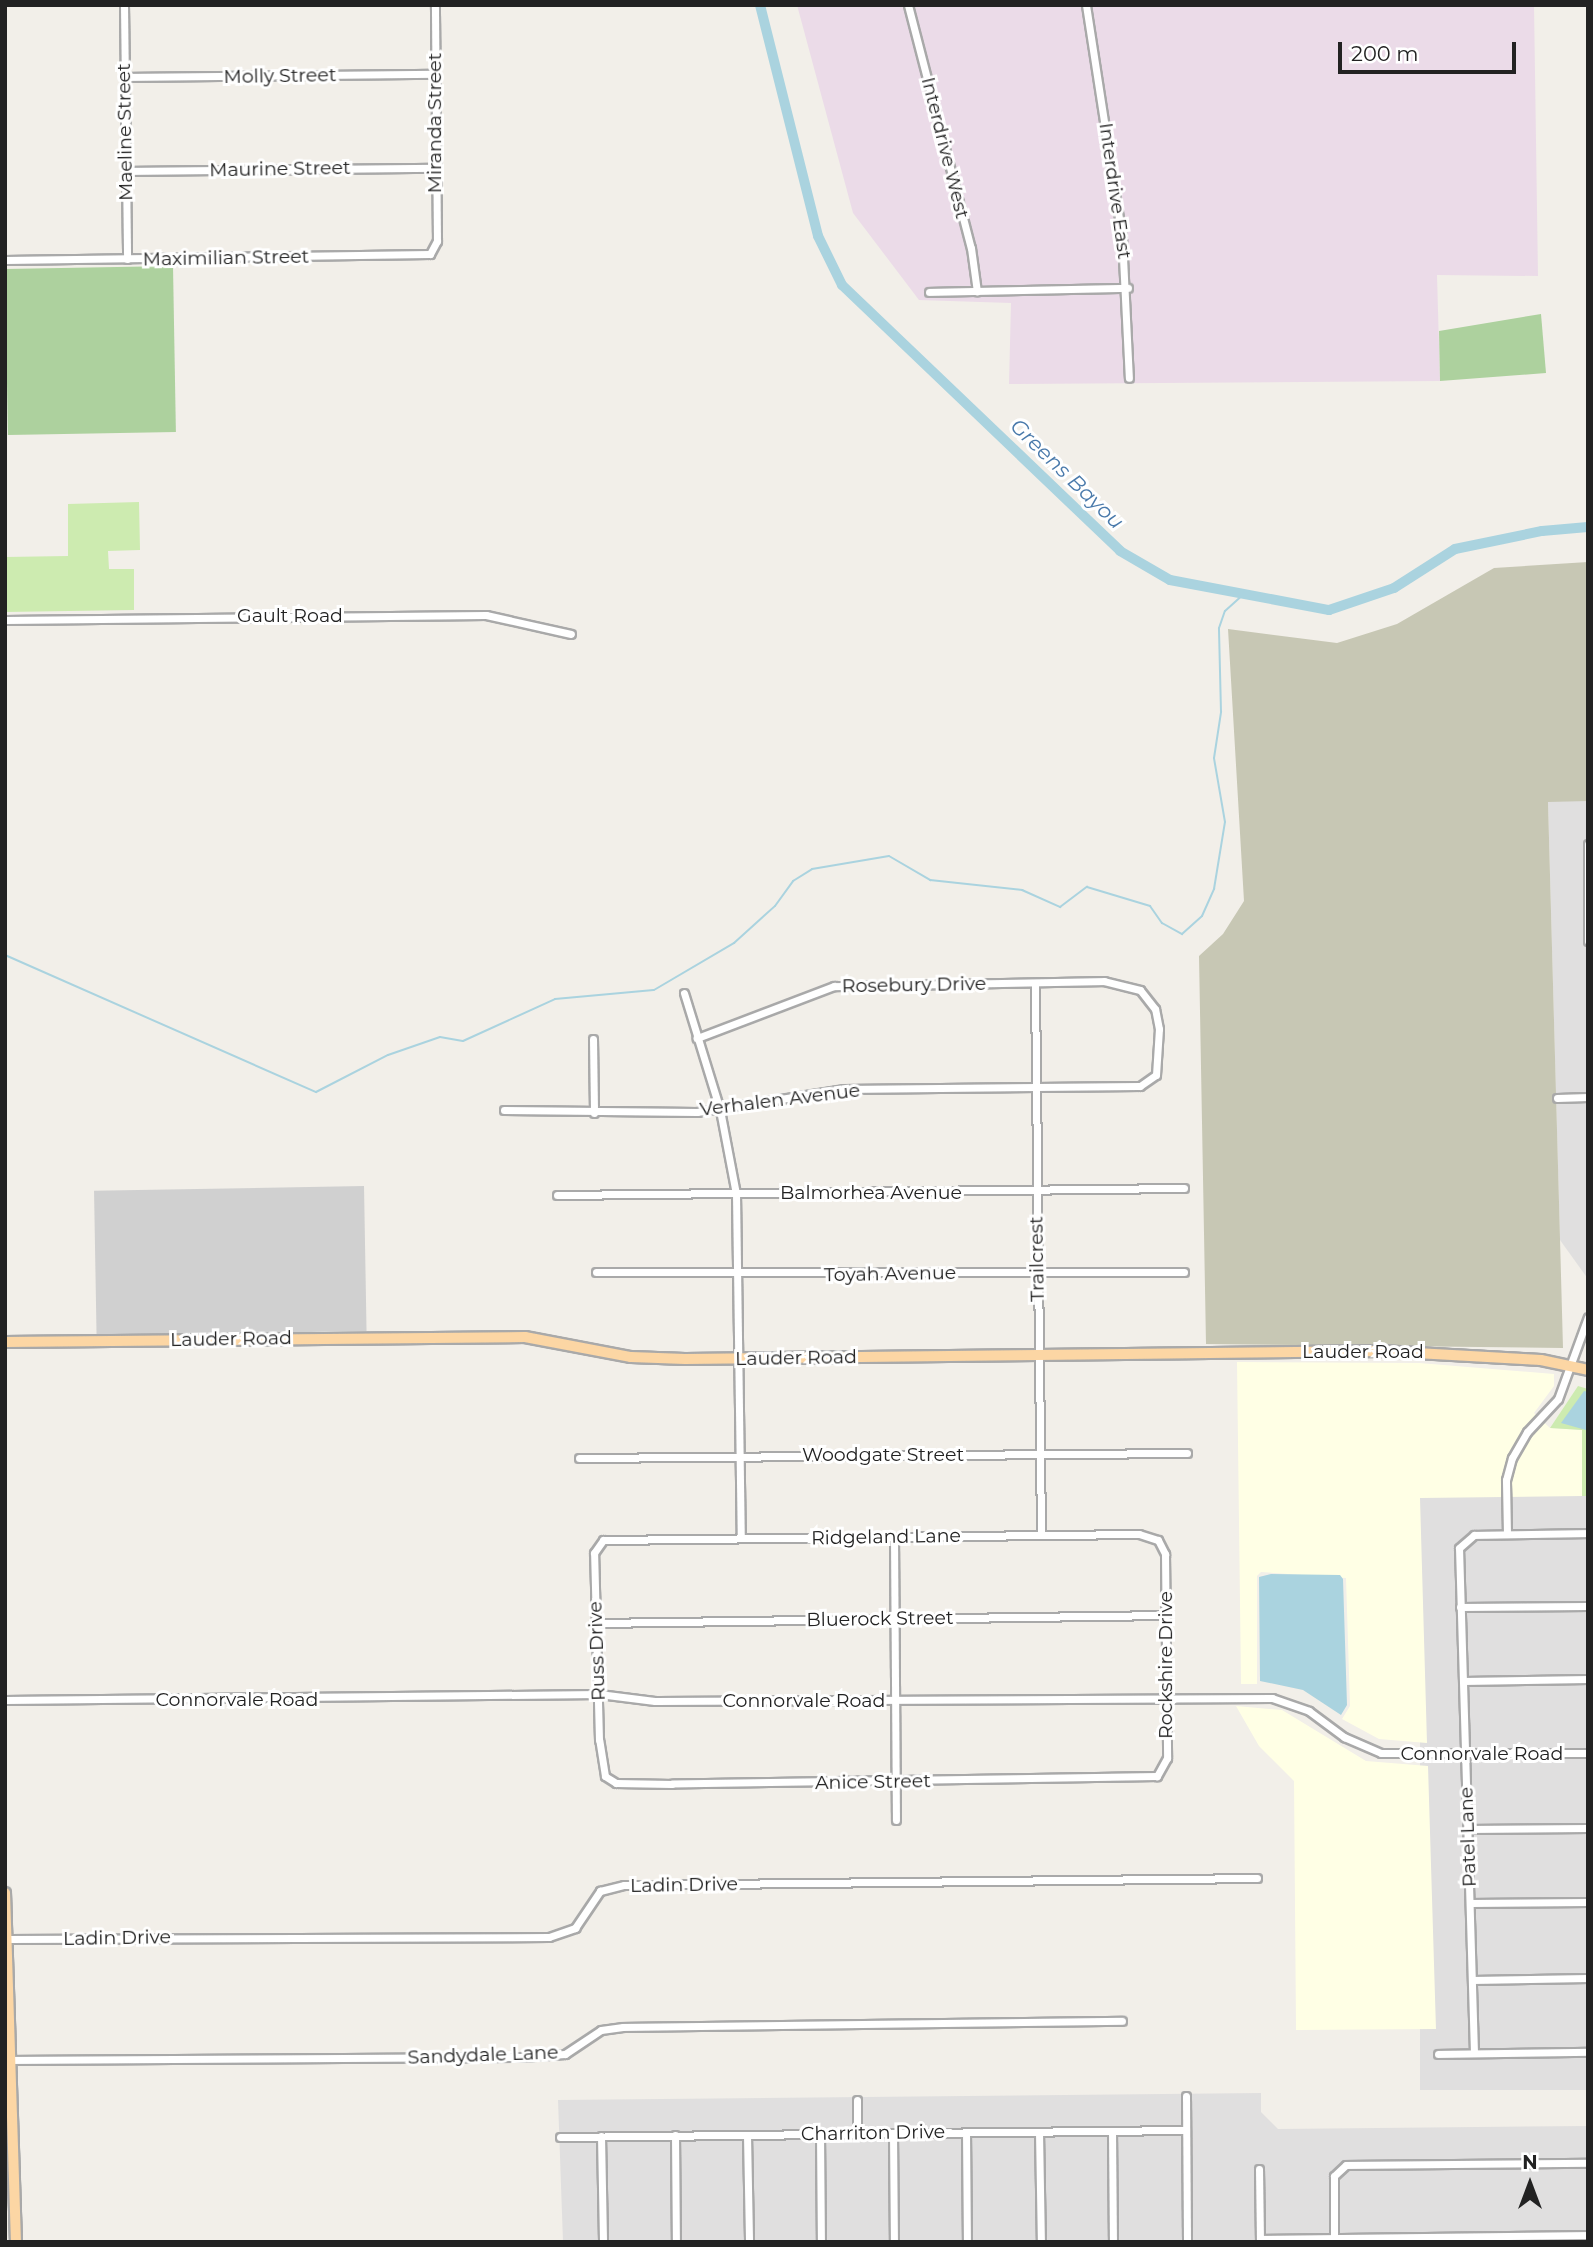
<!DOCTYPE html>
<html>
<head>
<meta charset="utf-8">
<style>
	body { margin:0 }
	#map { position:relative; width:1593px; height:2247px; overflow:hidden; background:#f2efe9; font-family:Montserrat,sans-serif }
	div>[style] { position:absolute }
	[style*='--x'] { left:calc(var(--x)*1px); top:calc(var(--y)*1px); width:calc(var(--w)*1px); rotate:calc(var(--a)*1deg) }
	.residential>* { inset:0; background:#e0dfdf; transform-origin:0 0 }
	.industrial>* { inset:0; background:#ebdbe8 }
	.education>* { inset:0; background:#ffffe5 }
	.religious>* { inset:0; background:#d0d0d0; transform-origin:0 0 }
	.construction>* { inset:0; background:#c7c7b4 }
	.grass>* { inset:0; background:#cdebb0 }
	.forest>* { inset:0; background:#add19e; transform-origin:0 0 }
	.water>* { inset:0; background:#aad3df }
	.stream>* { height:2px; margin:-1px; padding:0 1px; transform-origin:1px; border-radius:1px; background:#aad3df }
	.river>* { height:10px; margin:-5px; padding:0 5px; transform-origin:5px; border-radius:5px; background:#aad3df }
	.roads { filter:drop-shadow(2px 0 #a9a9a9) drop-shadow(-2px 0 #a9a9a9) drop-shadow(0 2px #a9a9a9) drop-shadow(0 -2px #a9a9a9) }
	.minor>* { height:7px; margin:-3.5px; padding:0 3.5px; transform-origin:3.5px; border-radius:3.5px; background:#fff }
	.major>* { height:10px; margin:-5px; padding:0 5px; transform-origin:5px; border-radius:5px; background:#fcd6a4 }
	span { translate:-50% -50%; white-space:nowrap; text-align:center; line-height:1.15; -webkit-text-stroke:6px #fff; paint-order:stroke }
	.street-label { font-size:19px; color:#222 }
	.water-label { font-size:21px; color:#4a7aab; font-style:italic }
	.frame { position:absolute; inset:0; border:7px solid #222; pointer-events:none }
	.north { position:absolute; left:1495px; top:2149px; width:70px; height:70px; -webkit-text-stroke:5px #fff; paint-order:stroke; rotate:0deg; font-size:19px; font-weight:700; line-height:28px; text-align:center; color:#222 }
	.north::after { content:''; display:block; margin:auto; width:24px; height:32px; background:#222; clip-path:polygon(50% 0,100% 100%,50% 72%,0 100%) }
	.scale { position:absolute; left:1338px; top:42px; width:178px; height:32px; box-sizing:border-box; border:4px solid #222; border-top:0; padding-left:9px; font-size:21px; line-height:24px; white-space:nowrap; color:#222; -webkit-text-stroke:5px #fff; paint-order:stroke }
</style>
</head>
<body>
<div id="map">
	<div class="residential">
		<div style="clip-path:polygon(1548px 801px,1588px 801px,1588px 1279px,1560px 1240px)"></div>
		<div style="left:1588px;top:1496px;width:594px;height:168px;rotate:90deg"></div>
		<div style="clip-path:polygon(1261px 2093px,1261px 2112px,1278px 2129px,1588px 2126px,1588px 2242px,563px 2242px,558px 2100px)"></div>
	</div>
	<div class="industrial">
		<div style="clip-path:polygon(797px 5px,1534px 5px,1538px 276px,1437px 275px,1440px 381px,1009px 384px,1011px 303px,919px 300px,853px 213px)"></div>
	</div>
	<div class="education">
		<div style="clip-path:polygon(1237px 1362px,1419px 1363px,1554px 1374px,1554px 1386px,1534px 1413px,1550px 1428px,1582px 1430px,1582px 1496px,1420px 1498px,1427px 1743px,1379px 1739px,1342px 1719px,1350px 1706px,1346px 1578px,1261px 1572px,1257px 1576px,1257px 1684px,1241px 1684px)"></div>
		<div style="clip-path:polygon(1236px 1706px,1282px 1710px,1366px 1761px,1428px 1766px,1436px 2029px,1296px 2030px,1294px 1781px,1259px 1746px)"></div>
	</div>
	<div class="religious">
		<div style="left:364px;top:1186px;width:145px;height:270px;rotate:89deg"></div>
	</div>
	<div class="construction">
		<div style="clip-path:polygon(1588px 562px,1588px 801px,1548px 802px,1563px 1348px,1206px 1344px,1199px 956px,1223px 934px,1244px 901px,1228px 629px,1337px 643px,1397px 624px,1494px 568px)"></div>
	</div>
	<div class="grass">
		<div style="clip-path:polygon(139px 502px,140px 550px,108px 551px,109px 569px,134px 569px,134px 610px,5px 612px,5px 557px,68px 556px,68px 504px)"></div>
		<div style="clip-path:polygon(1578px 1386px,1588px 1389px,1588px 1496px,1582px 1496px,1582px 1430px,1550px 1428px)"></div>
	</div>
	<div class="forest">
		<div style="left:173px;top:266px;width:166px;height:168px;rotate:89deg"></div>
		<div style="clip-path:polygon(1541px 314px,1546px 373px,1440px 381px,1439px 331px)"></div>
	</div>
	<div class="water">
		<div style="clip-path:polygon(1584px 1391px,1588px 1392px,1588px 1488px,1586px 1430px,1561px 1423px)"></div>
		<div style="clip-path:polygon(1271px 1574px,1340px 1575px,1343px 1579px,1347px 1705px,1341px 1715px,1303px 1690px,1260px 1681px,1259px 1577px)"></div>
	</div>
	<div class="stream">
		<div style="--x:5;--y:955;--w:340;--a:23.8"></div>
		<div style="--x:316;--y:1092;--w:81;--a:-27.2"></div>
		<div style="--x:388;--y:1055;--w:55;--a:-19.1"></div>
		<div style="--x:440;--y:1037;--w:23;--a:10"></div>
		<div style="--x:463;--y:1041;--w:101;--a:-24.5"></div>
		<div style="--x:555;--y:999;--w:99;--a:-5.2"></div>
		<div style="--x:654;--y:990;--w:93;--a:-30.4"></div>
		<div style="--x:734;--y:943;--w:55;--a:-42.1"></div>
		<div style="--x:775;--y:906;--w:31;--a:-54"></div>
		<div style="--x:793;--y:881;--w:22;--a:-32"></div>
		<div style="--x:812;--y:869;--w:78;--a:-9.6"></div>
		<div style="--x:889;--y:856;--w:48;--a:30.3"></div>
		<div style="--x:930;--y:880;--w:93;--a:6.2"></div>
		<div style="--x:1022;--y:890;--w:42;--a:24.1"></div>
		<div style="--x:1060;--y:907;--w:34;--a:-37"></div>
		<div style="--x:1087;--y:887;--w:66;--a:16.8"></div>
		<div style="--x:1150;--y:906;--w:21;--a:55"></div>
		<div style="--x:1162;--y:923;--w:23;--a:29"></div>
		<div style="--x:1182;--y:934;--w:27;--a:-42"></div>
		<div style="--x:1202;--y:916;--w:30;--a:-66"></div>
		<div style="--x:1214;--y:889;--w:68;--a:-80.7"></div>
		<div style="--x:1225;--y:822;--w:65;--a:-99.8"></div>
		<div style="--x:1214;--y:758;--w:47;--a:-81.3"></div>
		<div style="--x:1221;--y:712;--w:84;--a:-91.4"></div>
		<div style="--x:1219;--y:628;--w:18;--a:-71"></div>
		<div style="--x:1225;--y:611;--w:25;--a:-42"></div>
	</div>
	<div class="river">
		<div style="--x:760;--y:5;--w:238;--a:75.9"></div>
		<div style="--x:818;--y:236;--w:55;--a:63.9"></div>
		<div style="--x:842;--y:285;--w:385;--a:43.7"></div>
		<div style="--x:1120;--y:551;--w:58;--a:30.1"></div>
		<div style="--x:1170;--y:580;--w:162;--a:10.7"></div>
		<div style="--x:1329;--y:610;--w:69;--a:-18.7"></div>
		<div style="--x:1394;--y:588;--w:72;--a:-32.6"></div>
		<div style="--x:1455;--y:549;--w:89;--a:-11.7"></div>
		<div style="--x:1542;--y:531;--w:46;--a:-5"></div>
	</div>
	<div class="roads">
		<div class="minor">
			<div style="--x:124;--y:5;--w:254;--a:89.3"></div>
			<div style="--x:908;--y:5;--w:251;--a:75.5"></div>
			<div style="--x:971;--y:248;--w:44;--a:82.2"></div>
			<div style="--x:1086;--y:5;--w:235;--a:81.2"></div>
			<div style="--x:1122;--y:237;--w:141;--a:87.2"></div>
			<div style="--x:125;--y:77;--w:310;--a:-0.6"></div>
			<div style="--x:126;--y:171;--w:309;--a:-0.6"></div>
			<div style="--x:5;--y:260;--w:425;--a:-0.8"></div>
			<div style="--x:430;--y:254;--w:15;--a:-62"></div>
			<div style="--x:437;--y:241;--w:236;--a:-90.5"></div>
			<div style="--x:929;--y:292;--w:199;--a:-1.2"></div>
			<div style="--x:5;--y:620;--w:481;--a:-0.6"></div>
			<div style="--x:486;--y:615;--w:87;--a:12.6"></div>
			<div style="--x:1588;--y:844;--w:97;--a:90"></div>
			<div style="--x:1035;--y:984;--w:551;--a:89.38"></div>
			<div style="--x:684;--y:993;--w:122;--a:72.9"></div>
			<div style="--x:720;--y:1110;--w:86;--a:79.2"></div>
			<div style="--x:736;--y:1194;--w:344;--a:89.2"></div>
			<div style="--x:593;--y:1039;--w:74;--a:89.2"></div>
			<div style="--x:1557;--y:1098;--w:31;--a:-2"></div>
			<div style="--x:504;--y:1110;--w:193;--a:0.6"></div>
			<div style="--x:697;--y:1112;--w:149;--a:-8.9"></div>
			<div style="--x:844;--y:1089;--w:296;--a:-0.6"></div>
			<div style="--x:1140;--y:1086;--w:19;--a:-35"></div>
			<div style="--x:1156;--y:1075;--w:46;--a:-86.3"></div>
			<div style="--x:1159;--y:1029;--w:20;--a:-101"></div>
			<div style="--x:1155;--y:1009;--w:24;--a:-128"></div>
			<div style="--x:1140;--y:990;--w:37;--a:-166"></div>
			<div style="--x:1104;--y:981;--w:270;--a:178.9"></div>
			<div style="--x:834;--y:986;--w:147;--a:159.2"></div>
			<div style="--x:557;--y:1195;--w:627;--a:-0.64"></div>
			<div style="--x:596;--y:1272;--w:588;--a:0"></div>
			<div style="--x:579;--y:1458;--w:608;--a:-0.47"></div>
			<div style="--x:1139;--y:1534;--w:20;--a:18"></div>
			<div style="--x:1158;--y:1540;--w:16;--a:63"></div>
			<div style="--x:1165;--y:1554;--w:204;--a:89.4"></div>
			<div style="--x:1167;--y:1758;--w:21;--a:119"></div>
			<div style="--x:1157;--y:1776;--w:485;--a:179.1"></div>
			<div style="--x:672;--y:1784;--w:56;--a:-179"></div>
			<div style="--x:616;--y:1783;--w:13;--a:-148"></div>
			<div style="--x:605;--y:1776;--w:36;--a:-99"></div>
			<div style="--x:599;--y:1740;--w:187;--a:-91.5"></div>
			<div style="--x:594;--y:1553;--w:16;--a:-55"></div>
			<div style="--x:603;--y:1540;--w:536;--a:-0.64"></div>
			<div style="--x:1507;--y:1534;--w:54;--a:-91.1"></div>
			<div style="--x:1506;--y:1480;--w:23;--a:-75"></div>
			<div style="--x:1512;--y:1458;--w:30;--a:-60"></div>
			<div style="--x:1527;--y:1432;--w:45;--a:-46.8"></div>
			<div style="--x:1558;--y:1399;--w:87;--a:-69.9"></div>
			<div style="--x:894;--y:1537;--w:283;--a:89.6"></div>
			<div style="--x:1460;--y:1607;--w:128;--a:-0.4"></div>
			<div style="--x:595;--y:1623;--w:570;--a:-0.8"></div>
			<div style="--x:1463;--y:1681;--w:125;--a:-0.9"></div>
			<div style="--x:5;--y:1700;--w:594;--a:-0.58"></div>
			<div style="--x:599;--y:1694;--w:56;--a:7.1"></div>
			<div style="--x:655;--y:1701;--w:617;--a:-0.28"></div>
			<div style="--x:1272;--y:1698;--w:39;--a:19"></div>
			<div style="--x:1309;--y:1711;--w:44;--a:36.6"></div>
			<div style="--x:1344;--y:1737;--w:40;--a:23.4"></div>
			<div style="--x:1381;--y:1753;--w:207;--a:0"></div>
			<div style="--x:1467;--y:1829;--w:121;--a:-0.5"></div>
			<div style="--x:1470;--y:1903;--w:118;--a:-0.5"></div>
			<div style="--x:7;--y:1939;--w:542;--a:-0.21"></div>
			<div style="--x:549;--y:1937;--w:28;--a:-19"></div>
			<div style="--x:575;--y:1928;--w:45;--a:-56"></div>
			<div style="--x:600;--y:1891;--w:25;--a:-14"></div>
			<div style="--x:624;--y:1885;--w:633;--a:-0.63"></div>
			<div style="--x:1472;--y:1980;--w:116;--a:-1"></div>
			<div style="--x:1474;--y:2053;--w:505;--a:-91.7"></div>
			<div style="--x:1459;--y:1548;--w:20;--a:-41"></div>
			<div style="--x:1474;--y:1535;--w:114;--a:-1"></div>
			<div style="--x:1438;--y:2054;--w:150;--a:-0.8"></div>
			<div style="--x:5;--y:2060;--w:515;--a:-0.33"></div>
			<div style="--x:520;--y:2057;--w:45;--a:-3.8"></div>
			<div style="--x:565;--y:2054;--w:43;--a:-33.7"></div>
			<div style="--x:601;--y:2030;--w:22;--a:-8"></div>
			<div style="--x:623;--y:2027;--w:499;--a:-0.7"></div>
			<div style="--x:1186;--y:2096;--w:146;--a:89.6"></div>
			<div style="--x:1112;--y:2131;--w:111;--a:89.5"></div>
			<div style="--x:966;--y:2132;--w:110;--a:89.5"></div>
			<div style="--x:1039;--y:2132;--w:110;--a:89"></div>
			<div style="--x:893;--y:2133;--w:109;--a:89.5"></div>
			<div style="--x:820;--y:2134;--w:108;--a:89.5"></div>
			<div style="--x:857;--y:2134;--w:34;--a:-90"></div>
			<div style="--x:675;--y:2135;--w:107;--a:89.5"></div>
			<div style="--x:747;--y:2135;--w:107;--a:88.9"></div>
			<div style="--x:601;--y:2136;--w:106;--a:88.9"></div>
			<div style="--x:560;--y:2137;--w:625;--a:-0.64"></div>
			<div style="--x:1259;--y:2169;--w:72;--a:89.2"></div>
			<div style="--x:1260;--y:2239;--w:328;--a:-0.7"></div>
			<div style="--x:1334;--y:2241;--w:65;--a:-90"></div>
			<div style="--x:1334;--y:2176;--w:16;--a:-43"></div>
			<div style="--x:1346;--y:2165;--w:242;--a:-0.5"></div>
		</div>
		<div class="major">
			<div style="--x:5;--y:1342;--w:520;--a:-0.55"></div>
			<div style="--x:525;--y:1337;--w:108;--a:10.7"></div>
			<div style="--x:631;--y:1357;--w:54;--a:2.1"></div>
			<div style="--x:685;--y:1359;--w:696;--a:-0.66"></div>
			<div style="--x:1381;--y:1351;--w:160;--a:3.2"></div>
			<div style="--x:1541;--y:1360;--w:48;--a:12"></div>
			<div style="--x:5;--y:1893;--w:349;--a:88.2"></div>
		</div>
	</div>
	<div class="street-label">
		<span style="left:280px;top:76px;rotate:-1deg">Molly Street</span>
		<span style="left:435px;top:123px;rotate:-90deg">Miranda Street</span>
		<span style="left:125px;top:132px;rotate:-91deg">Maeline Street</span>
		<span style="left:945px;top:148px;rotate:76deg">Interdrive West</span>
		<span style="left:280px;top:169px;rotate:-1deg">Maurine Street</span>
		<span style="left:1115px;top:191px;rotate:82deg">Interdrive East</span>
		<span style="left:226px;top:258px;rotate:-1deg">Maximilian Street</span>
		<span style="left:290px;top:616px">Gault Road</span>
		<span style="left:914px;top:985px;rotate:-1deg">Rosebury Drive</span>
		<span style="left:780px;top:1100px;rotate:-7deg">Verhalen Avenue</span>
		<span style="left:871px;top:1193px">Balmorhea Avenue</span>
		<span style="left:1037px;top:1259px;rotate:-91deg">Trailcrest</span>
		<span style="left:890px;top:1274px;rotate:-1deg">Toyah Avenue</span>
		<span style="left:231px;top:1339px;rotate:-1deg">Lauder Road</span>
		<span style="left:1363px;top:1352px">Lauder Road</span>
		<span style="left:796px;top:1358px;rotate:-1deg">Lauder Road</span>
		<span style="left:883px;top:1455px">Woodgate Street</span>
		<span style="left:886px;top:1537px;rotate:-1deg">Ridgeland Lane</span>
		<span style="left:880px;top:1619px;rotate:-1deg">Bluerock Street</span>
		<span style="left:597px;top:1651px;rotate:-92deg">Russ Drive</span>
		<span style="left:1166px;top:1665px;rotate:-90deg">Rockshire Drive</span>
		<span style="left:237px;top:1700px">Connorvale Road</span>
		<span style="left:804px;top:1701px">Connorvale Road</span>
		<span style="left:1482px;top:1754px">Connorvale Road</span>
		<span style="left:873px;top:1782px;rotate:-1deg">Anice Street</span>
		<span style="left:1468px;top:1837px;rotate:-92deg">Patel Lane</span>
		<span style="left:684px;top:1885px;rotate:-1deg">Ladin Drive</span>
		<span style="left:117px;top:1938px;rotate:-1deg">Ladin Drive</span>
		<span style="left:483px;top:2055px;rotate:-2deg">Sandydale Lane</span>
		<span style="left:873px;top:2133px;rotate:-1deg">Charriton Drive</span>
	</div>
	<div class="water-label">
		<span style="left:1067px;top:474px;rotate:44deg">Greens Bayou</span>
	</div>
	<div class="frame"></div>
	<div class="north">N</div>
	<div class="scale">200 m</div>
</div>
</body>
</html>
